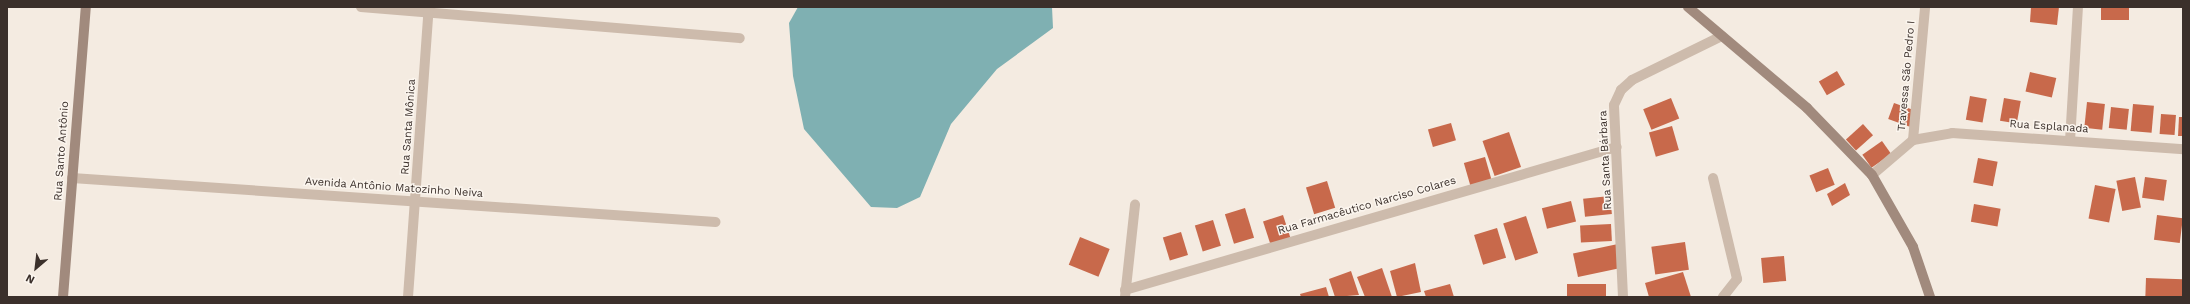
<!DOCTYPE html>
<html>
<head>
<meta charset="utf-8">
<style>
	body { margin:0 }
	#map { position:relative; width:2190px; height:304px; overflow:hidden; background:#f4ebe1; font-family:"Work Sans",sans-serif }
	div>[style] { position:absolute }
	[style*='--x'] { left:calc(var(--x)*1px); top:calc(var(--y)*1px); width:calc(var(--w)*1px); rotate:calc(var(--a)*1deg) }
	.water>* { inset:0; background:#7fb0b2 }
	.building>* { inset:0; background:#c8694b; transform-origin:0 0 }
	.street>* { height:10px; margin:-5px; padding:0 5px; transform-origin:5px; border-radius:5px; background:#cdbbac }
	.secondary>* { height:10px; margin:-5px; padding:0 5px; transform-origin:5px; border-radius:5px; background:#a18a7d }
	span { translate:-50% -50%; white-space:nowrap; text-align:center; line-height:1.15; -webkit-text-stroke:3px #fbf5ee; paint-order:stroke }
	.street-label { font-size:11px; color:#3b302b }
	.frame { position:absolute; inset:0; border:8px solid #3b302b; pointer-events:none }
	.north { position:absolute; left:16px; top:248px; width:40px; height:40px; -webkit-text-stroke:3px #fbf5ee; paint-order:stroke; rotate:208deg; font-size:11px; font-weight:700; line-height:16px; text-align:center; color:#3b302b }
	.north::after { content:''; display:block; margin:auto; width:14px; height:18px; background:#3b302b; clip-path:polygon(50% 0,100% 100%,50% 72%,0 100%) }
</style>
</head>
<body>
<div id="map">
	<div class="water">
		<div style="clip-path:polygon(798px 7px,1052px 7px,1053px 28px,997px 69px,951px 124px,920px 197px,897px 208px,871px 207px,804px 129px,793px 76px,789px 23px)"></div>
	</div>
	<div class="building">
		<div style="clip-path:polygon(2031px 7px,2059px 7px,2057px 25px,2030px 22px)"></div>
		<div style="left:2101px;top:7px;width:28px;height:13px"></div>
		<div style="left:1837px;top:71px;width:16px;height:21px;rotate:60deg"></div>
		<div style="left:2030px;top:72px;width:27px;height:20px;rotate:13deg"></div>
		<div style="left:1970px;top:96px;width:17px;height:24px;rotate:10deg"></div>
		<div style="left:1671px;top:98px;width:22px;height:30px;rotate:68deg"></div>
		<div style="left:2004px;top:98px;width:17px;height:23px;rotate:10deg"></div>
		<div style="left:2087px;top:102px;width:18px;height:26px;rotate:6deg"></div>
		<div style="left:1894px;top:103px;width:23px;height:17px;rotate:20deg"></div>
		<div style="left:2133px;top:104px;width:21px;height:27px;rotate:5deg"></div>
		<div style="left:2111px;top:107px;width:18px;height:21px;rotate:6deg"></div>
		<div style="left:2161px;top:114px;width:15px;height:20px;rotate:4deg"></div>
		<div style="clip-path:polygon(2179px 117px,2183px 117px,2183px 136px,2178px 136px)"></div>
		<div style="left:1451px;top:123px;width:18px;height:24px;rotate:74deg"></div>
		<div style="left:1863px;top:124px;width:15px;height:23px;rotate:48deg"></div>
		<div style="left:1672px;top:126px;width:25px;height:24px;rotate:74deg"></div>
		<div style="left:1509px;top:132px;width:37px;height:28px;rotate:71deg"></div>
		<div style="left:1882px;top:141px;width:16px;height:24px;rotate:55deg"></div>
		<div style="left:1485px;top:157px;width:25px;height:22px;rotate:74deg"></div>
		<div style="left:1978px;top:158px;width:20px;height:25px;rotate:11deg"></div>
		<div style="left:1828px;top:168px;width:18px;height:20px;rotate:68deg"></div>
		<div style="left:2135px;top:177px;width:31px;height:19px;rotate:79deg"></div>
		<div style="left:2145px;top:177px;width:22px;height:21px;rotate:8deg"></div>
		<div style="left:1327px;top:181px;width:28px;height:22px;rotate:73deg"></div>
		<div style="clip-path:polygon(1845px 183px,1850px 195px,1832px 206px,1827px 194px)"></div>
		<div style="left:2095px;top:185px;width:21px;height:34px;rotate:11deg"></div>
		<div style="left:1610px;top:196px;width:18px;height:27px;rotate:84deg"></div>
		<div style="left:1571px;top:201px;width:21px;height:30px;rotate:76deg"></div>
		<div style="left:1974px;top:204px;width:27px;height:18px;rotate:10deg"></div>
		<div style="left:1245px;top:208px;width:31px;height:21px;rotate:73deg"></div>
		<div style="left:1283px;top:215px;width:26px;height:21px;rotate:72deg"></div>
		<div style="left:2157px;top:215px;width:26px;height:25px;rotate:7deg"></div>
		<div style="left:1526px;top:216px;width:39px;height:24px;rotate:72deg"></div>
		<div style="left:1213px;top:220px;width:27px;height:19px;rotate:73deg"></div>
		<div style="left:1611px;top:224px;width:17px;height:31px;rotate:87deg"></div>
		<div style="left:1497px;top:228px;width:31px;height:24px;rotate:73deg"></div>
		<div style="left:1181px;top:232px;width:24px;height:19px;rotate:73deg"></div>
		<div style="left:1080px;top:237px;width:32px;height:30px;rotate:22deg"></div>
		<div style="left:1685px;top:242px;width:28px;height:34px;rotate:82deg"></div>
		<div style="left:1618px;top:244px;width:24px;height:46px;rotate:78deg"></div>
		<div style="left:1784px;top:256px;width:25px;height:23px;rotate:85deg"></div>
		<div style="clip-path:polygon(1415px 263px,1421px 292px,1397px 297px,1390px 271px)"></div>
		<div style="clip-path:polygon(1382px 268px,1392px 297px,1365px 297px,1357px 277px)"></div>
		<div style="clip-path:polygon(1351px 271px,1359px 295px,1335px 297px,1329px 279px)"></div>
		<div style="clip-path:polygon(1683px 272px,1691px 297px,1649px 297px,1645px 283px)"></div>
		<div style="left:2146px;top:278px;width:37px;height:19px;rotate:2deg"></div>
		<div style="clip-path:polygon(1450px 284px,1454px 297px,1426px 297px,1424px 291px)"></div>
		<div style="left:1606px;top:284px;width:13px;height:39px;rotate:90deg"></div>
		<div style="clip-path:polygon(1326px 287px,1329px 297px,1301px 297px,1300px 294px)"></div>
	</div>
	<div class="street">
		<div style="--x:361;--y:7;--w:380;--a:4.7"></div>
		<div style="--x:1913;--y:140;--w:40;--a:-10"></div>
		<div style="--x:1952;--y:133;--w:232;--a:4"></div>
		<div style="--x:2070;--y:141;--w:134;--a:-86.6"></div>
		<div style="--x:1872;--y:175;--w:54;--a:-40.5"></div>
		<div style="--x:1913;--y:140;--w:134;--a:-84.8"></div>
		<div style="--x:72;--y:178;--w:645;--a:3.91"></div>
		<div style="--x:1713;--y:178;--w:104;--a:76.6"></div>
		<div style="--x:1737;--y:279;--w:23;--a:128"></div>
		<div style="--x:1125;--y:290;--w:512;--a:-16.21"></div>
		<div style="--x:408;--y:297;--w:291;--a:-85.9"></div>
		<div style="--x:1125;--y:297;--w:93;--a:-83.8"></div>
		<div style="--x:1623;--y:297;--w:192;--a:-92.7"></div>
		<div style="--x:1614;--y:105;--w:17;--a:-65"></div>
		<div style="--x:1621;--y:90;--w:15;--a:-42"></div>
		<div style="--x:1632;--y:80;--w:100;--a:-26.1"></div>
	</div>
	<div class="secondary">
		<div style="--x:1688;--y:7;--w:156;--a:40.3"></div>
		<div style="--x:1807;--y:108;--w:93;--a:45.9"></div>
		<div style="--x:1872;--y:175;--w:83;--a:60.3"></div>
		<div style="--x:1913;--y:247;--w:53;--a:71.2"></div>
		<div style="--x:63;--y:297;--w:291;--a:-85.5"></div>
	</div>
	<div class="street-label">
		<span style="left:1907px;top:76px;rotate:-85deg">Travessa São Pedro I</span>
		<span style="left:409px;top:127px;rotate:-86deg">Rua Santa Mônica</span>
		<span style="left:2049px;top:127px;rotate:4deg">Rua Esplanada</span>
		<span style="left:62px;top:151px;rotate:-86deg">Rua Santo Antônio</span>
		<span style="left:1606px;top:160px;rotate:-93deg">Rua Santa Bárbara</span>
		<span style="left:394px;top:188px;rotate:4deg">Avenida Antônio Matozinho Neiva</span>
		<span style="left:1367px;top:206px;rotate:-16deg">Rua Farmacêutico Narciso Colares</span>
	</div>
	<div class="frame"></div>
	<div class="north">N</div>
</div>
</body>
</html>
